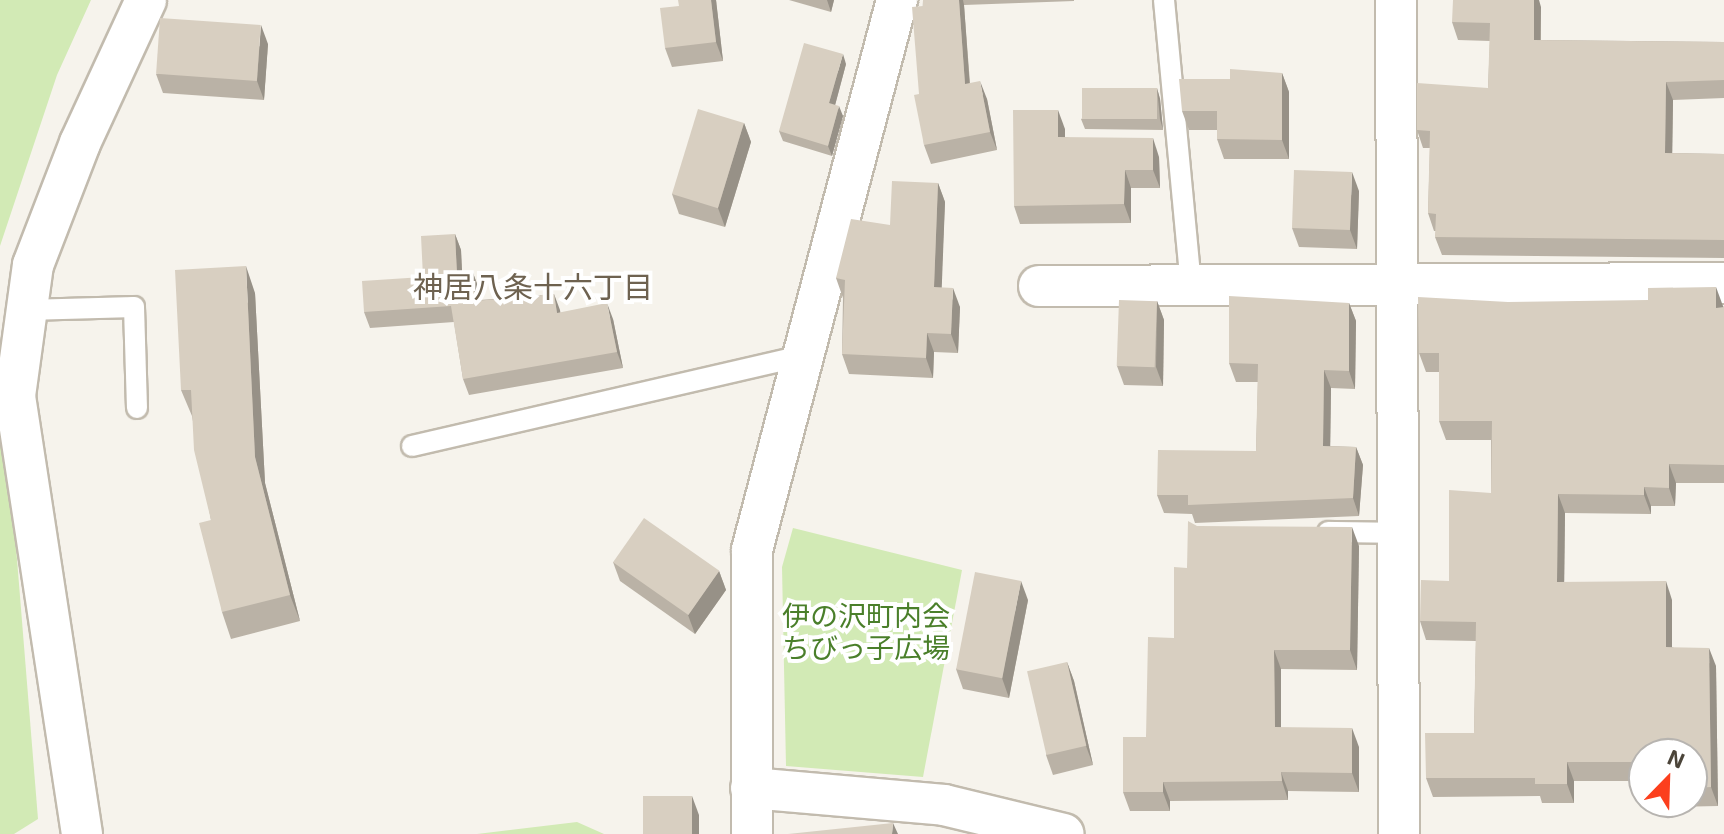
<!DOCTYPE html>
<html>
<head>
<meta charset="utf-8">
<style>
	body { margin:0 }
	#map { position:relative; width:1724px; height:834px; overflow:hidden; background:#f6f3ec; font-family:"Exo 2","Noto Sans JP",sans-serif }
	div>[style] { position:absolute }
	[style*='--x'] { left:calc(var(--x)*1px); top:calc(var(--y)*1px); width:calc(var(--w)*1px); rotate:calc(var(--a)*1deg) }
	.green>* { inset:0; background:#d2eab5 }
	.roads { filter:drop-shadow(2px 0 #c2bbae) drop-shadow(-2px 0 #c2bbae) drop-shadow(0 2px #c2bbae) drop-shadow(0 -2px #c2bbae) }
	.service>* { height:20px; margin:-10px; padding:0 10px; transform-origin:10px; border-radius:10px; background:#fff }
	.minor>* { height:40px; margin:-20px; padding:0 20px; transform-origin:20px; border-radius:20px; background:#fff }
	.wall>* { inset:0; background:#bab2a6 }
	.shaded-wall>* { inset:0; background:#979187 }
	.building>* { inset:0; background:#d8cfc1; transform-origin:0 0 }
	span { translate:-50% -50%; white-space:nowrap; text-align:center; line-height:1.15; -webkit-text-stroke:8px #fff; paint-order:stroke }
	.park-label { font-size:28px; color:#4a7f2a }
	.neighbourhood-label { font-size:30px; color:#6e6250 }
	.north { position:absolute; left:1628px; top:738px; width:80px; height:80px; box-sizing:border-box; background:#fff; border:2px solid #b7b4b0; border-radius:50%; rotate:23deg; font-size:22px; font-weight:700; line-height:32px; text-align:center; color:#4b4439 }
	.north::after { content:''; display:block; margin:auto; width:28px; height:36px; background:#fc3f1d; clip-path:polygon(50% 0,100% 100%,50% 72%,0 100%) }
</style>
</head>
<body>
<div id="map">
	<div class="green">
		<div style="clip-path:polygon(0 0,91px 0,57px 75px,0 246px)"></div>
		<div style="clip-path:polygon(0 349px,38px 819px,14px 834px,0 834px)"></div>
		<div style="clip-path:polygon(793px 528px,962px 570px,923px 777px,786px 766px,782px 567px)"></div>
		<div style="clip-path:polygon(577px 822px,604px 834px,477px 834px)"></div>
	</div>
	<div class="roads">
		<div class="service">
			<div style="--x:1164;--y:0;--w:286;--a:84.6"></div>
			<div style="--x:27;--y:310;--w:107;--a:-1.6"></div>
			<div style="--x:134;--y:307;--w:101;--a:88.3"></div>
			<div style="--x:412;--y:446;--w:401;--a:-13"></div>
			<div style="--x:1328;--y:532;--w:69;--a:0.8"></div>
		</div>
		<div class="minor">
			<div style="--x:1396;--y:0;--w:834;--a:89.79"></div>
			<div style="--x:1039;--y:286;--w:685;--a:-0.25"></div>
			<div style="--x:751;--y:788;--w:194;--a:5"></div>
			<div style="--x:944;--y:805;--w:123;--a:13.6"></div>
			<div style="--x:82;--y:834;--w:443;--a:-98.7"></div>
			<div style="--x:15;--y:396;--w:132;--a:-82.2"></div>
			<div style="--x:33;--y:265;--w:131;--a:-68.9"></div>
			<div style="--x:80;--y:143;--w:157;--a:-65.2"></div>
			<div style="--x:752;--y:834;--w:284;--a:-90"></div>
			<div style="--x:752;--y:550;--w:569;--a:-75.23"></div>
		</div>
	</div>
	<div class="wall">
		<div style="clip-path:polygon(716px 0,723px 61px,672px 67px,665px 48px,679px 6px)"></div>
		<div style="clip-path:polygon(789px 0,834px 0,831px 12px)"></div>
		<div style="clip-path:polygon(923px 0,1074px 0,1074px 1px,964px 5px,970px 83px,987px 99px,997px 150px,931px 164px,924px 145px,919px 94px)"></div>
		<div style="clip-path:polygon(1541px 7px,1541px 40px,1724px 42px,1724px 98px,1673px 100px,1672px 153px,1724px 154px,1724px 258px,1442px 255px,1435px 237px,1436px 231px,1434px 231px,1428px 213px,1430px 148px,1423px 148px,1417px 130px,1488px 88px,1490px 41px,1458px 40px,1452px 22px)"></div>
		<div style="clip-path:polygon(268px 44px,264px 100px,163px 93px,156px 74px)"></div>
		<div style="clip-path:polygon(846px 64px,835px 105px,843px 116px,832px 156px,783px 141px,779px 131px)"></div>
		<div style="clip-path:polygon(1282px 73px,1289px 92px,1289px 159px,1224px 159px,1217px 139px,1217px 130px,1189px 130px,1182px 111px,1230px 79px)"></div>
		<div style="clip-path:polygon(1157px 88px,1160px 99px,1163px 130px,1085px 129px,1081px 119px)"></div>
		<div style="clip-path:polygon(744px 123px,751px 142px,725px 227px,679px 214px,672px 194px)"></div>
		<div style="clip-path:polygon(1065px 129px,1065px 137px,1159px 157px,1160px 188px,1131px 188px,1131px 223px,1020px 224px,1014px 206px)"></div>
		<div style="clip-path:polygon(938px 183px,945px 202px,941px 288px,960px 307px,958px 353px,934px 352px,933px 378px,849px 374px,842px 354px,843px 298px,836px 278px,890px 225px)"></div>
		<div style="clip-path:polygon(1359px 191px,1357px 249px,1299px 247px,1292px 228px)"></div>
		<div style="clip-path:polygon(455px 234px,461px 250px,462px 274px,473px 273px,479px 289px,480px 300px,554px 294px,560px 313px,613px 319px,623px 368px,469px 395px,463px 379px,454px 322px,370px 328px,364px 312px,423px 277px)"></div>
		<div style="clip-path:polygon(255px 293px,265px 483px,300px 621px,231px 639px,222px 612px,211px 520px,192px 416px,181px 390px)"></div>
		<div style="clip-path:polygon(1157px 301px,1164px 320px,1163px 386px,1124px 385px,1117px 366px)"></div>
		<div style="clip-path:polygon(1508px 302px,1723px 306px,1724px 307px,1724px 483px,1676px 483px,1675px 506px,1651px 506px,1651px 514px,1565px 513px,1564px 582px,1672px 600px,1672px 647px,1716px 666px,1718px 806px,1672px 807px,1670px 802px,1692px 802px,1692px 754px,1644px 754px,1644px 781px,1574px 781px,1574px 803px,1542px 803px,1540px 796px,1433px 797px,1426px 778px,1474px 733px,1476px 641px,1426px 640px,1420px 621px,1449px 581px,1491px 493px,1491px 440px,1446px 440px,1439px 421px,1439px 372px,1426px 372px,1419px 353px)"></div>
		<div style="clip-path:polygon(1349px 303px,1356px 321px,1355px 389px,1331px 388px,1330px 446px,1356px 447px,1363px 465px,1359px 516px,1195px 523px,1192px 514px,1164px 513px,1157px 495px,1256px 451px,1258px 382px,1236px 382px,1229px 363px)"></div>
		<div style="clip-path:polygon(1197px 526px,1359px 546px,1357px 670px,1281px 669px,1281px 728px,1359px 747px,1359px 792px,1288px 791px,1288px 800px,1170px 801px,1170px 811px,1130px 811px,1123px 792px,1146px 737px,1174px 638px,1187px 568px)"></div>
		<div style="clip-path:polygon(613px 562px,719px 571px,726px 590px,695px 634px,620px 581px)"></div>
		<div style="clip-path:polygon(1028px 600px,1009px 698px,963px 689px,956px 669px)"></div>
		<div style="clip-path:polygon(1067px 662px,1074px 681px,1093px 765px,1053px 775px,1046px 755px)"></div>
	</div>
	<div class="shaded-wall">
		<div style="clip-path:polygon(711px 0,716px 0,723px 61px,716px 42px)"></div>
		<div style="clip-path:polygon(827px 0,834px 0,831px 12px)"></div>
		<div style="clip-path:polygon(959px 0,963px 0,964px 5px,971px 103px,965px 84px)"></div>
		<div style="clip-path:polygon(1534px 0,1539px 0,1541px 7px,1540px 58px,1534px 40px)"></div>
		<div style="clip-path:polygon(261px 25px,268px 44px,264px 100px,257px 81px)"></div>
		<div style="clip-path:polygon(843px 54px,846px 64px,833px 113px,829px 103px)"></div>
		<div style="clip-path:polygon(1282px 73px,1289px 92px,1289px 159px,1282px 140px)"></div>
		<div style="clip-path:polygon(980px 81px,987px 99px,997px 150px,990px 132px)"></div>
		<div style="clip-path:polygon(1666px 82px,1673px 100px,1672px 171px,1665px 153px)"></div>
		<div style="clip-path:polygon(1157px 88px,1160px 99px,1163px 130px,1160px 119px)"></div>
		<div style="clip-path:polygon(839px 106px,843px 116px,832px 156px,828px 146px)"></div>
		<div style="clip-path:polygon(1058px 110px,1065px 129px,1065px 156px,1058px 137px)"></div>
		<div style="clip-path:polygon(744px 123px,751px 142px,725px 227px,718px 208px)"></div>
		<div style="clip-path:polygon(1153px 138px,1159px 157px,1160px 188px,1153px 170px)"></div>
		<div style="clip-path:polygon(1125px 170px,1131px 188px,1131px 223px,1124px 204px)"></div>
		<div style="clip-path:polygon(1352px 172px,1359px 191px,1357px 249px,1350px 230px)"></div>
		<div style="clip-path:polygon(938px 183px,945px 202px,941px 307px,934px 287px)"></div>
		<div style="clip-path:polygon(455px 234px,461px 250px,463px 291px,457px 274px)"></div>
		<div style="clip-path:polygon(246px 266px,255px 293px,265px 483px,300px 621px,290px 595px,255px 457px)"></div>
		<div style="clip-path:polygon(473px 273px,479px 289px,481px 317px,475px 301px)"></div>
		<div style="clip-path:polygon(1716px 287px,1723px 306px,1723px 326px,1716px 308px)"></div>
		<div style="clip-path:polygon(953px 288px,960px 307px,958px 353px,951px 334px)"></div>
		<div style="clip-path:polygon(554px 294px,560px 310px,563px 330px,557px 313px)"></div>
		<div style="clip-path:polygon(1157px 301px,1164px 320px,1163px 386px,1156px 367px)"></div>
		<div style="clip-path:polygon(607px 303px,613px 319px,623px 368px,617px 352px)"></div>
		<div style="clip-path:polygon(1349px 303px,1356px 321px,1355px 389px,1349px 371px)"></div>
		<div style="clip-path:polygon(927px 333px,934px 352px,933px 378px,926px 358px)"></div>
		<div style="clip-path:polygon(1324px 370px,1331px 388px,1330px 464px,1323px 446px)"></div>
		<div style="clip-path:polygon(1356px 447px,1363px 465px,1359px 516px,1353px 498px)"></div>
		<div style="clip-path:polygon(1669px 464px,1676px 483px,1675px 506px,1669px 488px)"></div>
		<div style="clip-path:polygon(1644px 487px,1651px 506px,1651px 514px,1644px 495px)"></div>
		<div style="clip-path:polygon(1558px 494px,1565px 513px,1564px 600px,1557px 582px)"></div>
		<div style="clip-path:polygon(1352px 527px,1359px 546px,1357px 670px,1350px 650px)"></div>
		<div style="clip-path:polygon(719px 571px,726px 590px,695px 634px,688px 615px)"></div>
		<div style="clip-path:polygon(1021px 581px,1028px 600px,1009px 698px,1002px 678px)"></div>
		<div style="clip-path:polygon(1666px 581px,1672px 600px,1672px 666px,1666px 647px)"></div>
		<div style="clip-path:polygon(1709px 648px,1716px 666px,1718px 806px,1711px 787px)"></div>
		<div style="clip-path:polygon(1274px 650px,1281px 669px,1281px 747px,1275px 727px)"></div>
		<div style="clip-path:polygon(1067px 662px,1074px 681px,1093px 765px,1086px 746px)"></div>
		<div style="clip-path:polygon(1352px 728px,1359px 747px,1359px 792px,1352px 773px)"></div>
		<div style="clip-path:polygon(1567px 762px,1574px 781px,1574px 803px,1567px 784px)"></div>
		<div style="clip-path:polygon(1281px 772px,1288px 791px,1288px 800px,1282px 781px)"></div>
		<div style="clip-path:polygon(1163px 782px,1170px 801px,1170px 811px,1163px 792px)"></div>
		<div style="clip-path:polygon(692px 796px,699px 815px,699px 834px,692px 834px)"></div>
		<div style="clip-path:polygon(893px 823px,898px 834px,892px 834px)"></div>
	</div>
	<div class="building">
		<div style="clip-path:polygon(678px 0,711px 0,716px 42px,665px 48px,660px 8px,679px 6px)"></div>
		<div style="clip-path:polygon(923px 0,959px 0,965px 84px,980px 81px,990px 132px,924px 145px,914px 95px,919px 94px,912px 7px,923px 6px)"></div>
		<div style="clip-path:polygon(1453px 0,1534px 0,1534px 40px,1724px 42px,1724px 80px,1666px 82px,1665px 153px,1724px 154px,1724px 240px,1435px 237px,1436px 214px,1428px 213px,1430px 131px,1417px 130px,1417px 83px,1488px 88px,1490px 23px,1452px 22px)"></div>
		<div style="left:160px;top:18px;width:101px;height:56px;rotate:4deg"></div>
		<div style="clip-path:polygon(804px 43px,843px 54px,829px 103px,839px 106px,828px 146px,779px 131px)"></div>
		<div style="clip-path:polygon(1230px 69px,1282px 73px,1282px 140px,1217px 139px,1217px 111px,1182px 111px,1179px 79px,1230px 79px)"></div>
		<div style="left:1082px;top:88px;width:75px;height:31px"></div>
		<div style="left:698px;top:109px;width:48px;height:89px;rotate:17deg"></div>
		<div style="clip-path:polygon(1013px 110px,1058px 110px,1058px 137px,1153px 138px,1153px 170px,1125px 170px,1124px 204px,1014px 206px)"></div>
		<div style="left:1294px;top:170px;width:58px;height:58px;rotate:2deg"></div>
		<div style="clip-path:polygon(892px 181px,938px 183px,934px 287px,953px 288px,951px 334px,927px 333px,926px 358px,842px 354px,845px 280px,836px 278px,851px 219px,890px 225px)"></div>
		<div style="clip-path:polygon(455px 234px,457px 274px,473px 273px,475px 301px,554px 294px,557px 313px,607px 303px,617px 352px,463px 379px,451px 306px,364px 312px,362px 281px,423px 277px,421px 236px)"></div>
		<div style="clip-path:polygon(246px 266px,255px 457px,290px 595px,222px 612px,199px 523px,211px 520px,194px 450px,191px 390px,181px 390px,175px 270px)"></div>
		<div style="clip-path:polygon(1716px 287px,1716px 308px,1724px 307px,1724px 465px,1669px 464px,1669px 488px,1644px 487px,1644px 495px,1558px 494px,1557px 582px,1666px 581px,1666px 647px,1709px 648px,1711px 787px,1692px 788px,1692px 754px,1644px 754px,1644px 762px,1567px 762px,1567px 784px,1535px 784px,1535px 778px,1426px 778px,1425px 733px,1474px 733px,1476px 622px,1420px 621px,1421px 580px,1449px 581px,1449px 490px,1491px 493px,1492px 421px,1439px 421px,1439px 353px,1419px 353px,1418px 297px,1508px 302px,1648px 300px,1648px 288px)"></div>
		<div style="clip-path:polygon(1229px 296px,1349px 303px,1349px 371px,1324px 370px,1323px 446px,1356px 447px,1353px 498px,1188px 505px,1188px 495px,1157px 495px,1158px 450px,1256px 451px,1258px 364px,1229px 363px)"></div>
		<div style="left:1119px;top:300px;width:38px;height:66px;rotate:2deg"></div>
		<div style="left:644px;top:518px;width:92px;height:54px;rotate:35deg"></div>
		<div style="clip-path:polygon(1188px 521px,1197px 526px,1352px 527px,1350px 650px,1274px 650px,1275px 727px,1352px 728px,1352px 773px,1281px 772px,1282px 781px,1163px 782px,1163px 792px,1123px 792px,1123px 737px,1146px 737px,1148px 637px,1174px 638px,1174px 567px,1187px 568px)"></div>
		<div style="left:975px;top:572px;width:47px;height:99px;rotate:11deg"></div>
		<div style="left:1067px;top:662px;width:86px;height:41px;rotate:77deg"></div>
		<div style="left:643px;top:796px;width:49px;height:38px"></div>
		<div style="clip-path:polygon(893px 823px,892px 834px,788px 834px)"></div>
	</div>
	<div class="park-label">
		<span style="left:866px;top:631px">伊の沢町内会<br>ちびっ子広場</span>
	</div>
	<div class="neighbourhood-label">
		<span style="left:533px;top:286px">神居八条十六丁目</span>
	</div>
	<div class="north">N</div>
</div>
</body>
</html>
